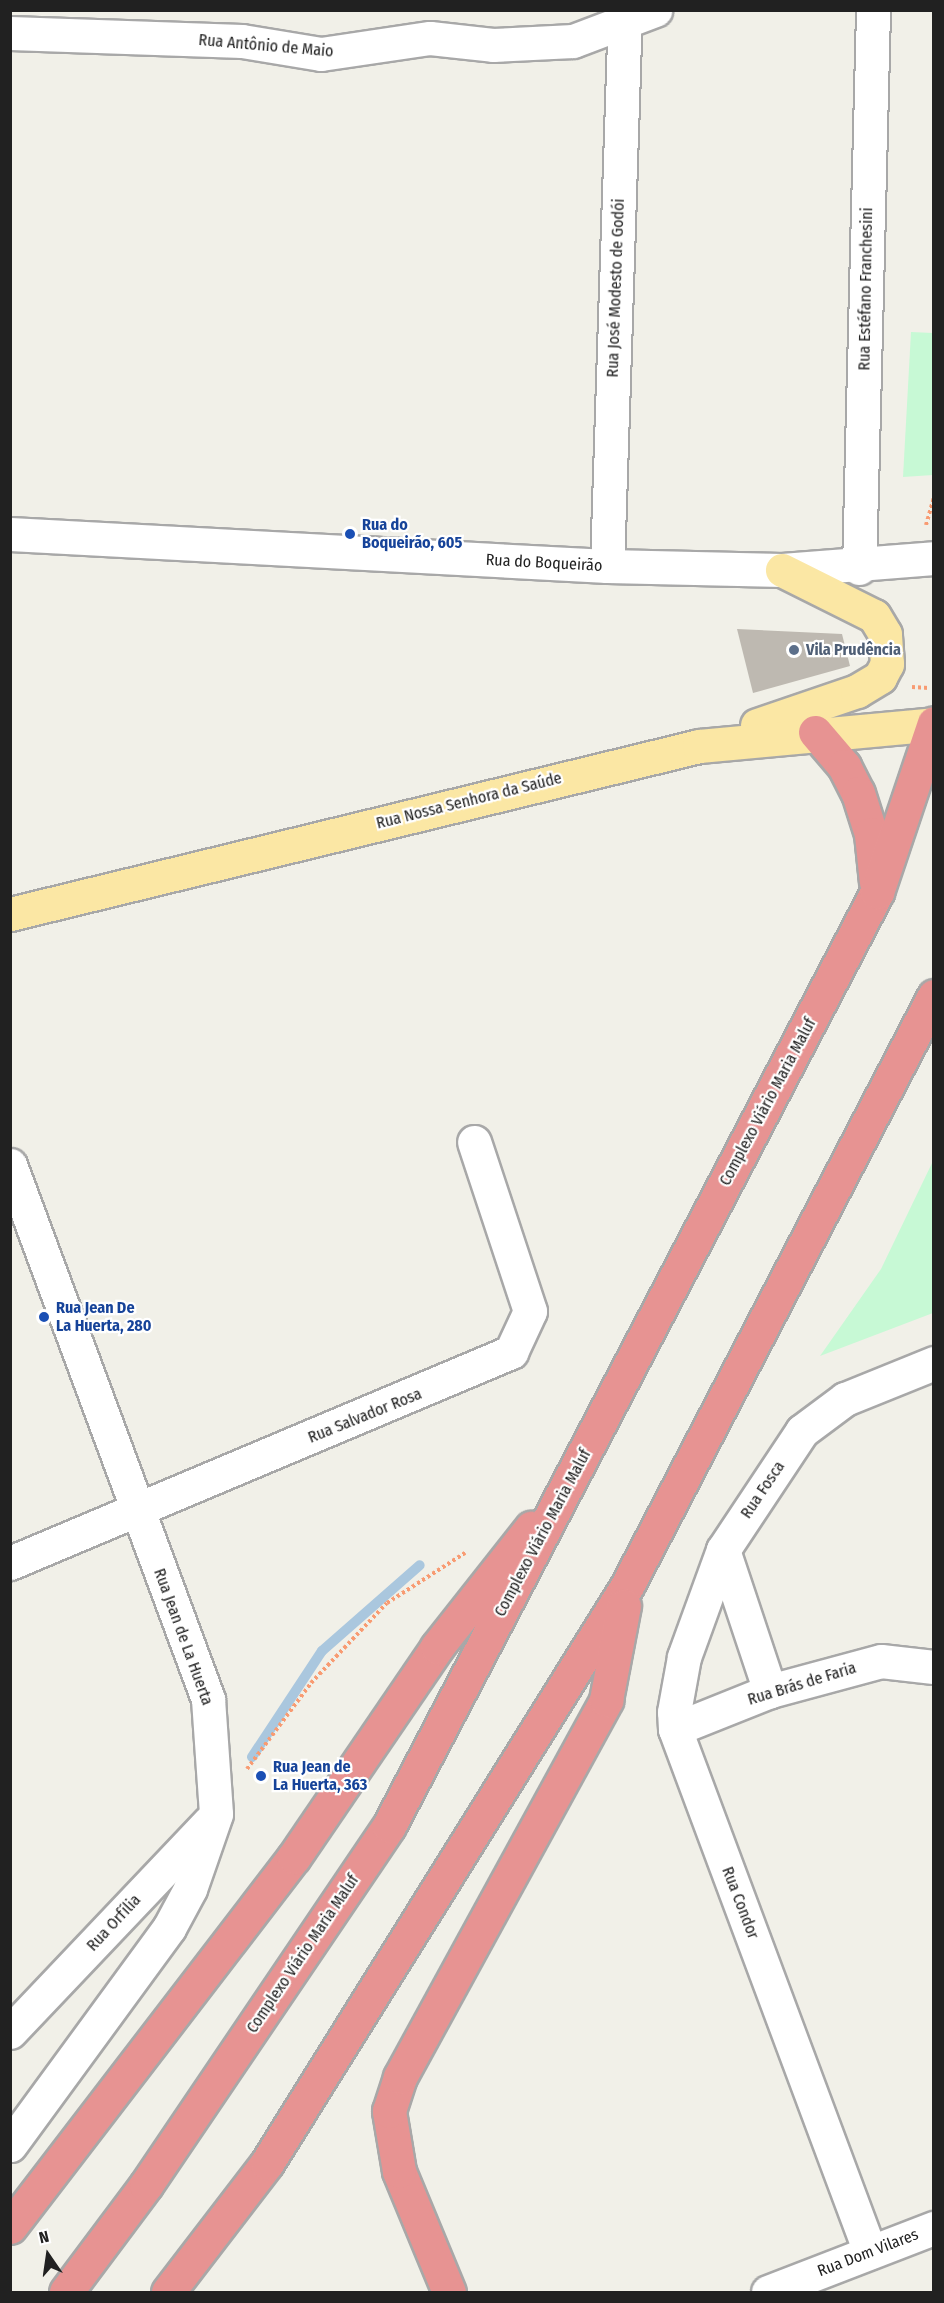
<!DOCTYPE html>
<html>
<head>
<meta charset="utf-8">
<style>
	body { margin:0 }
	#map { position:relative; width:944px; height:2303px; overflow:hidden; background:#f1f0e8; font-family:"Fira Sans Condensed",sans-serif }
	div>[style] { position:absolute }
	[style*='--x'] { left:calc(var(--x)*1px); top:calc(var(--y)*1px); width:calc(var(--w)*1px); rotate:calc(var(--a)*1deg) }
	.park>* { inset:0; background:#c7f9d5 }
	.stream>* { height:10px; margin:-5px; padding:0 5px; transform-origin:5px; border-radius:5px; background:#aac7de }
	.building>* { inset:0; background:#beb9b1 }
	.path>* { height:4px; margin-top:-2px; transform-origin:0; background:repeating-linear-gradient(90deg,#f89b72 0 3px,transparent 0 6px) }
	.roads { filter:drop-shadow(2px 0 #a8a8a8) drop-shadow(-2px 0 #a8a8a8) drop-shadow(0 2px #a8a8a8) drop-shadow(0 -2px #a8a8a8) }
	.minor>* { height:33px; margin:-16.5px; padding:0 16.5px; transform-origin:16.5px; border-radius:16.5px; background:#fff }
	.major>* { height:33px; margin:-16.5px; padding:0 16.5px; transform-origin:16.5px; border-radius:16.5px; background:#fbe7a4 }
	.highway>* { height:33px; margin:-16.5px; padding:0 16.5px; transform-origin:16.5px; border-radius:16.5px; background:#e79392 }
	.dots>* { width:16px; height:16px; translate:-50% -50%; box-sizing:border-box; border:3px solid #fff; border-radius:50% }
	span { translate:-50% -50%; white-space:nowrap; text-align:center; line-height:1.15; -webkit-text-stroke:4.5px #fff; paint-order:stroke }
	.street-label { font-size:16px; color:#212121 }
	.transit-label { font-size:16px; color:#164399; font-weight:700 }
	.left { translate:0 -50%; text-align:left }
	.service-label { font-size:16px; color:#4e5e75; font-weight:700 }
	.frame { position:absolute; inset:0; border:12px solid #212121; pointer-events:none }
	.north { position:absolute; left:18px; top:2225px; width:60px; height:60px; -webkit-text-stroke:4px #fff; paint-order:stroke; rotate:347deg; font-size:16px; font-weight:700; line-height:24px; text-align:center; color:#212121 }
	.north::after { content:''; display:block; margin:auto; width:21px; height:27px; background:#212121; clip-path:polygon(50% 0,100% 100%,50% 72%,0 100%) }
</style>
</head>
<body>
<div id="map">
	<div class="park">
		<div style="clip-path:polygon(911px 332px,933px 333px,933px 475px,903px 477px)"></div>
		<div style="clip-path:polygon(933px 1161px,933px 1313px,820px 1356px,881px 1269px)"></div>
	</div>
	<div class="stream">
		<div style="--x:252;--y:1757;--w:127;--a:-56.6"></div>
		<div style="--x:322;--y:1651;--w:130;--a:-41.3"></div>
	</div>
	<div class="building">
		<div style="clip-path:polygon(737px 629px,842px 634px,850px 666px,753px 693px)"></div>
	</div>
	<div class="path">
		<div style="--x:926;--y:525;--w:29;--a:-74"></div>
		<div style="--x:912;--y:687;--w:17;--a:3"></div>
		<div style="--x:247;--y:1769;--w:107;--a:-53.3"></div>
		<div style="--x:311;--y:1683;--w:110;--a:-46.5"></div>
		<div style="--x:387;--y:1603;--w:93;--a:-32.7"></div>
	</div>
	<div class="roads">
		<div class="minor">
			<div style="--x:10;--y:33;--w:232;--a:2"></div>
			<div style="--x:242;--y:41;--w:80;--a:9.3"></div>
			<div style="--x:321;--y:54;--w:110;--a:-8.4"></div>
			<div style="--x:430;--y:38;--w:63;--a:6.3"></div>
			<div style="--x:493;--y:45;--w:80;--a:-2.9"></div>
			<div style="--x:573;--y:41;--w:88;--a:-20.7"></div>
			<div style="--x:10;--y:534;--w:598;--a:3.07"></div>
			<div style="--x:607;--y:566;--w:175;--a:1.3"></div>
			<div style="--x:782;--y:570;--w:152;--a:-4.5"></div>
			<div style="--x:607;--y:566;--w:556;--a:-88.15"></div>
			<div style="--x:859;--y:568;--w:558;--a:-88.56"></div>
			<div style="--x:10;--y:1165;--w:570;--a:69.66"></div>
			<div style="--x:208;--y:1699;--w:115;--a:86"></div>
			<div style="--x:216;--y:1814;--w:79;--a:109.1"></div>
			<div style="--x:190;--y:1889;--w:44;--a:118.3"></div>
			<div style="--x:169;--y:1928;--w:269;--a:126.2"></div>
			<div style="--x:723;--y:1550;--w:149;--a:71.6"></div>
			<div style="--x:10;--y:1563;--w:544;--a:-22.84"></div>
			<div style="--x:511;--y:1352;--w:45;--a:-65.1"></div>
			<div style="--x:530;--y:1311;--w:178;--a:-108.3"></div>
			<div style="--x:675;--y:1729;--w:102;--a:-21.8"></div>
			<div style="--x:770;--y:1691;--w:115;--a:-15.1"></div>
			<div style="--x:881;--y:1661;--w:53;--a:6.5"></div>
			<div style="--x:10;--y:2032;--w:289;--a:-46.5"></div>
			<div style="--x:870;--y:2252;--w:558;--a:-110.45"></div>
			<div style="--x:675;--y:1729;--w:17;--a:-93"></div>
			<div style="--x:674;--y:1712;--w:56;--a:-79.7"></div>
			<div style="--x:684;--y:1657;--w:114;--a:-70"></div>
			<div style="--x:723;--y:1550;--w:143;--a:-56.4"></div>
			<div style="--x:802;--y:1431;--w:54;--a:-36.7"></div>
			<div style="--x:845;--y:1399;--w:96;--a:-22"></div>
			<div style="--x:768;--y:2292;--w:178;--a:-21.1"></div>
		</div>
		<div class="major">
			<div style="--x:757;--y:725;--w:106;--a:-18.8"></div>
			<div style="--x:857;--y:691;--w:27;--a:-31"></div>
			<div style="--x:880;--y:677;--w:15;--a:-62"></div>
			<div style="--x:887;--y:664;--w:30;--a:-94"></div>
			<div style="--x:885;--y:634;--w:21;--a:-121"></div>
			<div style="--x:874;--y:616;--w:103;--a:-153.4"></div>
			<div style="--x:10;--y:914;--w:709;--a:-13.7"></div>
			<div style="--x:699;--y:746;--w:236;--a:-5.3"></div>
		</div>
		<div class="highway">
			<div style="--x:815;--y:732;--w:45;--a:49.5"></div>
			<div style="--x:844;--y:766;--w:30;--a:63"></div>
			<div style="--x:858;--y:793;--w:43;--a:72.4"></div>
			<div style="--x:871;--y:834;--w:48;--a:84.1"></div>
			<div style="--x:10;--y:2227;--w:466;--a:-52.5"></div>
			<div style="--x:294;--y:1857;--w:254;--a:-55.7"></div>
			<div style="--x:437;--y:1647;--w:152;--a:-51.7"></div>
			<div style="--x:66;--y:2292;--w:134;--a:-53.2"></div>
			<div style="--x:146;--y:2185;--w:434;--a:-55.9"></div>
			<div style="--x:389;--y:1826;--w:1054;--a:-62.41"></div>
			<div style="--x:877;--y:892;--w:178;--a:-71.4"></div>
			<div style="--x:168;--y:2292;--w:163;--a:-52.5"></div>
			<div style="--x:267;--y:2163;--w:680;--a:-58.04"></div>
			<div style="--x:627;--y:1586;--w:665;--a:-62.51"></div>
			<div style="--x:449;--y:2292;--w:131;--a:-112.5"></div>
			<div style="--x:399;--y:2171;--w:61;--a:-99.5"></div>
			<div style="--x:389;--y:2111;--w:36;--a:-72"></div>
			<div style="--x:400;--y:2077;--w:430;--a:-61.3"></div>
			<div style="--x:606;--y:1700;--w:96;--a:-79.2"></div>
		</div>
	</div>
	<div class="dots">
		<div style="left:350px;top:534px;background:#1a4fb4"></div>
		<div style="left:794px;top:650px;background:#5c6f8a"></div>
		<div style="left:44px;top:1317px;background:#1a4fb4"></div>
		<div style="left:261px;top:1776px;background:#1a4fb4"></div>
	</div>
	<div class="street-label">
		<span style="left:266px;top:46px;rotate:5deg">Rua Antônio de Maio</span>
		<span style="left:616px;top:288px;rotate:-88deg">Rua José Modesto de Godói</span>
		<span style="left:866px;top:289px;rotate:-89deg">Rua Estéfano Franchesini</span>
		<span style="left:544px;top:563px;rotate:3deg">Rua do Boqueirão</span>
		<span style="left:469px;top:801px;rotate:-14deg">Rua Nossa Senhora da Saúde</span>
		<span style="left:768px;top:1102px;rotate:-62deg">Complexo Viário Maria Maluf</span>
		<span style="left:365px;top:1416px;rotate:-22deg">Rua Salvador Rosa</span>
		<span style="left:763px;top:1490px;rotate:-56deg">Rua Fosca</span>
		<span style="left:543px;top:1533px;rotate:-62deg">Complexo Viário Maria Maluf</span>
		<span style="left:183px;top:1637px;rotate:70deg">Rua Jean de La Huerta</span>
		<span style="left:802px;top:1684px;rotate:-17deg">Rua Brás de Faria</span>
		<span style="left:740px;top:1903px;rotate:69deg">Rua Condor</span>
		<span style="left:114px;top:1923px;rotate:-47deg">Rua Orfília</span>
		<span style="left:303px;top:1954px;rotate:-56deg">Complexo Viário Maria Maluf</span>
		<span style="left:868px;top:2253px;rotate:-21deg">Rua Dom Vilares</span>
	</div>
	<div class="transit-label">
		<span class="left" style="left:362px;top:534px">Rua do<br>Boqueirão, 605</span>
		<span class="left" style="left:56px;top:1317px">Rua Jean De<br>La Huerta, 280</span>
		<span class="left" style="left:273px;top:1776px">Rua Jean de<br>La Huerta, 363</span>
	</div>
	<div class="service-label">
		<span class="left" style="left:806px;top:650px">Vila Prudência</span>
	</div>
	<div class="frame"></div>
	<div class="north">N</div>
</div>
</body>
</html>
